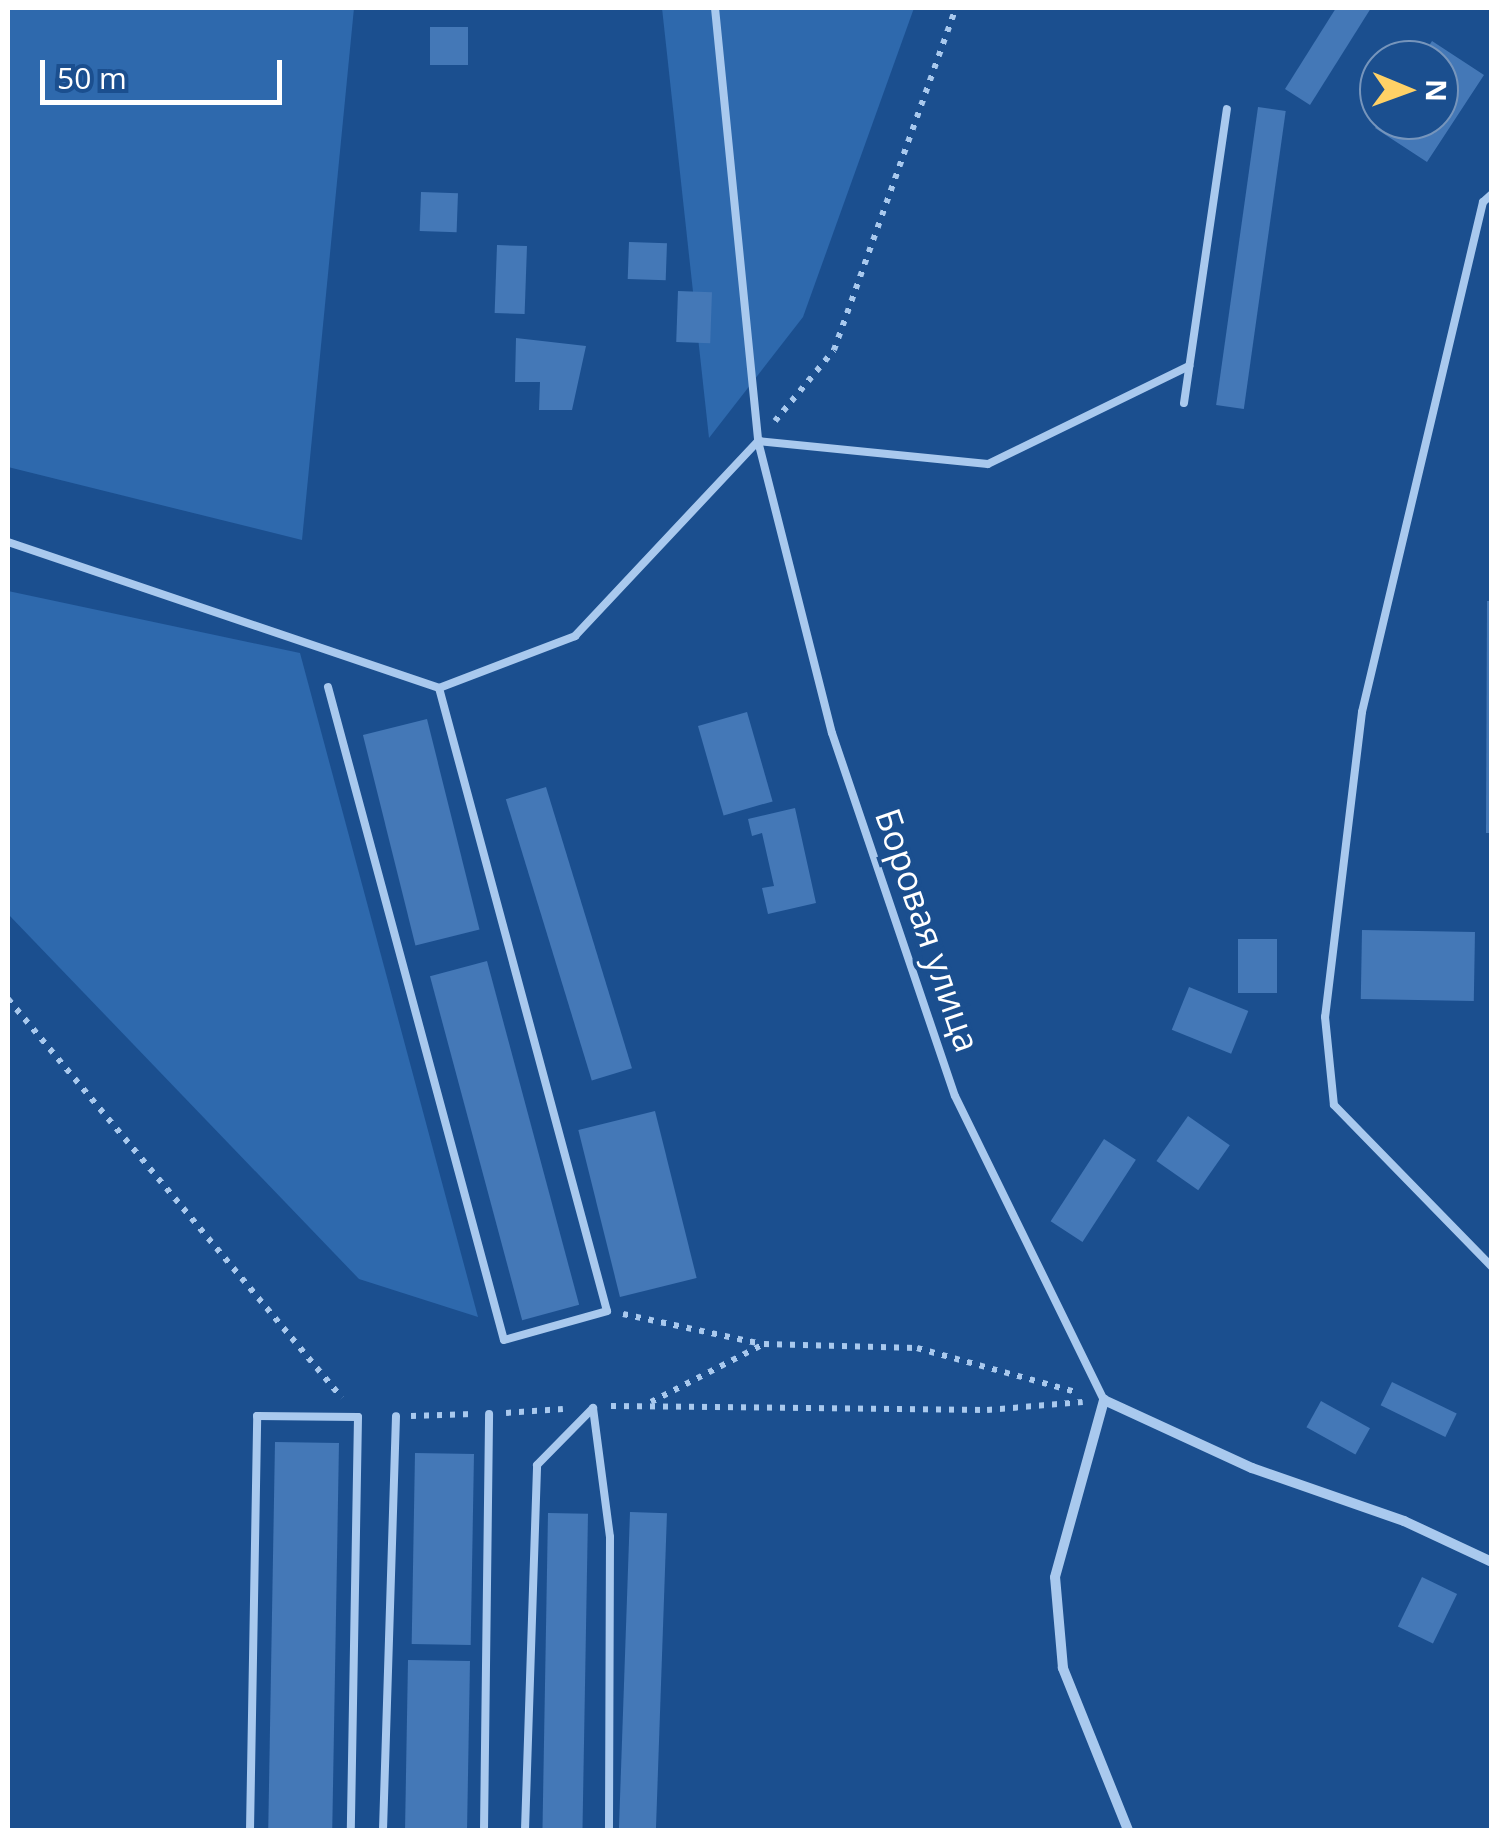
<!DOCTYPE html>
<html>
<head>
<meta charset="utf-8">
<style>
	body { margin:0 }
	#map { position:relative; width:1499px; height:1838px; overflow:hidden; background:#1b4f8f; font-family:"Open Sans",sans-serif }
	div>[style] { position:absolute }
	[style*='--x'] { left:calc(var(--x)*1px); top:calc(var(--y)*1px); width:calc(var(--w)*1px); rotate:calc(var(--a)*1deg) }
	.green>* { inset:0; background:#2e69ad }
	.building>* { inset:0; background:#4478b7; transform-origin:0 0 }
	.path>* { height:6px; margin-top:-3px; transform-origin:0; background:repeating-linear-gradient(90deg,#a9c9ee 0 5px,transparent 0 13px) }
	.lane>* { height:8px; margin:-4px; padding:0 4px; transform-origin:4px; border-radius:4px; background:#a9c9ee }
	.street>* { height:10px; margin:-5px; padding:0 5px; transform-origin:5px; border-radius:5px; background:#a9c9ee }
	span { translate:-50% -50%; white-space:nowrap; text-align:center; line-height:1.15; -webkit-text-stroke:8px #1b4f8f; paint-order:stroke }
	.street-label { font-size:35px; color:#fff }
	.frame { position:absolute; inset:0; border:10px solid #fff; pointer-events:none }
	.north { position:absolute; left:1359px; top:40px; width:100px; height:100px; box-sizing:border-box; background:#1b4f8f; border:2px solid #7695bc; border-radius:50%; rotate:91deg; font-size:28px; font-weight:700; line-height:40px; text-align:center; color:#fff }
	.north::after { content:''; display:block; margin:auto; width:35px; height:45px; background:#ffd166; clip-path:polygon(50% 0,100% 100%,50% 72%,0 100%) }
	.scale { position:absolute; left:40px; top:60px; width:242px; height:45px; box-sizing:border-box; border:5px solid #fff; border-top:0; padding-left:12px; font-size:30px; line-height:35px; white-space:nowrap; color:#fff; -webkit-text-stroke:8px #1b4f8f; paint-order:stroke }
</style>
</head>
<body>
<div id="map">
	<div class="green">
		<div style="clip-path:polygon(8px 8px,354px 8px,302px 540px,8px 467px)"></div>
		<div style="clip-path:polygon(662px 8px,914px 8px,803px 317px,709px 438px)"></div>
		<div style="clip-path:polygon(8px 591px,300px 653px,478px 1317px,359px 1279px,8px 914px)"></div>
	</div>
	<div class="building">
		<div style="clip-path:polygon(1336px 8px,1371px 8px,1310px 105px,1285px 89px)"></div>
		<div style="left:430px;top:27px;width:38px;height:38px"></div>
		<div style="clip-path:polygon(1432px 41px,1484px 75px,1427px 162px,1375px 128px,1381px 120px,1439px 120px,1439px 60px,1420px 60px)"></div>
		<div style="left:1258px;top:107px;width:28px;height:301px;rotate:8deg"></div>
		<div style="left:421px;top:192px;width:37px;height:39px;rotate:2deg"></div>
		<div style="left:629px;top:242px;width:38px;height:37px;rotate:2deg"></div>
		<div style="left:497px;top:245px;width:30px;height:68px;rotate:2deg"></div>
		<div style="left:678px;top:291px;width:34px;height:51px;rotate:2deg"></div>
		<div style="clip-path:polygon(516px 338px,586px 346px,572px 410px,539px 410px,540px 382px,515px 382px)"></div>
		<div style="clip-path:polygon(1487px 601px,1492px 601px,1492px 833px,1486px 833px)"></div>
		<div style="left:747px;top:712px;width:93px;height:51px;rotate:74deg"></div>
		<div style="left:427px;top:719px;width:217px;height:66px;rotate:76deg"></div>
		<div style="left:546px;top:787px;width:294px;height:42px;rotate:73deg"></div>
		<div style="clip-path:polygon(795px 808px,816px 903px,768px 914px,762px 888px,774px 886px,762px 833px,752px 836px,748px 819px)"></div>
		<div style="left:1362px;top:930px;width:113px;height:69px;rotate:1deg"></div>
		<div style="left:1238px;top:939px;width:39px;height:54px"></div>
		<div style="left:487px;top:961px;width:356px;height:59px;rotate:75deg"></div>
		<div style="left:1189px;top:987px;width:64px;height:46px;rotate:22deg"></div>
		<div style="left:655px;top:1111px;width:172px;height:79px;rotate:76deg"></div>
		<div style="left:1188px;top:1116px;width:51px;height:55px;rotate:35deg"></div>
		<div style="left:1104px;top:1139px;width:38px;height:98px;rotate:33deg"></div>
		<div style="left:1392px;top:1382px;width:72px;height:26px;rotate:26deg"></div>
		<div style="left:1321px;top:1401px;width:56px;height:30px;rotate:29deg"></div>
		<div style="left:275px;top:1442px;width:64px;height:388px;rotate:1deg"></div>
		<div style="left:415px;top:1453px;width:59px;height:191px;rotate:1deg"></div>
		<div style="left:630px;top:1512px;width:37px;height:318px;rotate:2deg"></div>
		<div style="left:548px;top:1513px;width:40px;height:317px;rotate:1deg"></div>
		<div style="left:1422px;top:1577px;width:39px;height:55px;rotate:26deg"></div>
		<div style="left:408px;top:1660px;width:62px;height:170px;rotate:1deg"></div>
	</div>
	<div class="path">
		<div style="--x:775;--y:421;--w:92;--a:-50.3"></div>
		<div style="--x:834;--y:350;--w:363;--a:-70.4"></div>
		<div style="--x:8;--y:999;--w:520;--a:50.07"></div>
		<div style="--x:623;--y:1314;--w:142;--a:12.2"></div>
		<div style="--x:651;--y:1402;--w:127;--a:-27.2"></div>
		<div style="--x:764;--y:1344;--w:153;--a:1.5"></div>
		<div style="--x:917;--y:1348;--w:168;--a:15.5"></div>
		<div style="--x:611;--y:1406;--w:376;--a:0.6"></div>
		<div style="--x:987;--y:1410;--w:96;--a:-4.8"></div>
		<div style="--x:506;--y:1413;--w:57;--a:-4"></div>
		<div style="--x:411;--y:1416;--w:62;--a:-1.8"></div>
	</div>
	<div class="lane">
		<div style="--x:715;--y:8;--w:435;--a:84.3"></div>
		<div style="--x:758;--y:441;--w:301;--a:75.8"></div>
		<div style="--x:832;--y:733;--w:383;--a:71.3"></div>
		<div style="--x:955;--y:1096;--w:339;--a:63.9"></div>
		<div style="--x:1492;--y:194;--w:12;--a:138"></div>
		<div style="--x:1483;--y:202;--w:524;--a:103.35"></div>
		<div style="--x:1362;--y:712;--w:307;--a:96.9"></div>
		<div style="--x:1325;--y:1017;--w:88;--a:84.2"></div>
		<div style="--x:1334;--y:1105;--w:226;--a:45.7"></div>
		<div style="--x:1184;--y:403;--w:297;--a:-81.7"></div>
		<div style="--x:8;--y:542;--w:455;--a:18.7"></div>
		<div style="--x:439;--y:688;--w:146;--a:-20.9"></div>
		<div style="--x:575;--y:636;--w:267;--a:-46.8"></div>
		<div style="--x:758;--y:441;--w:231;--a:5.7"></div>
		<div style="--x:988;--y:464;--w:224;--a:-26"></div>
		<div style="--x:328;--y:687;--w:676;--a:74.92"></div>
		<div style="--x:504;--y:1340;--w:107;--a:-15.7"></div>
		<div style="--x:607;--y:1311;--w:645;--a:-105.09"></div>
		<div style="--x:250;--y:1830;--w:414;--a:-89"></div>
		<div style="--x:257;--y:1416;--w:101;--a:0.6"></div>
		<div style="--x:358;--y:1417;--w:413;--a:91"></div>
		<div style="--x:383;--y:1830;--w:414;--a:-88.2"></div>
		<div style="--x:484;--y:1830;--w:416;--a:-89.3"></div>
		<div style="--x:525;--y:1830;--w:365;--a:-88.1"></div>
		<div style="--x:537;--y:1465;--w:80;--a:-45.5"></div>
		<div style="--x:593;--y:1408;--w:130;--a:82.5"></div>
		<div style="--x:610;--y:1537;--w:293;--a:90.2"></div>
	</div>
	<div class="street">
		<div style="--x:1128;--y:1830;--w:175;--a:-111.9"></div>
		<div style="--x:1063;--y:1668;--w:91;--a:-95"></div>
		<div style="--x:1055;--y:1577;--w:184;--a:-74.5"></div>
		<div style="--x:1104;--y:1400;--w:163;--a:24.7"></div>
		<div style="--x:1252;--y:1468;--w:161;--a:19.2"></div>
		<div style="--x:1404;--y:1521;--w:97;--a:25"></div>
	</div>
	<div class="street-label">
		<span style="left:928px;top:930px;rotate:71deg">Боровая улица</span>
	</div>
	<div class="frame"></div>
	<div class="north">N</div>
	<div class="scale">50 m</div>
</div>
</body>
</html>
